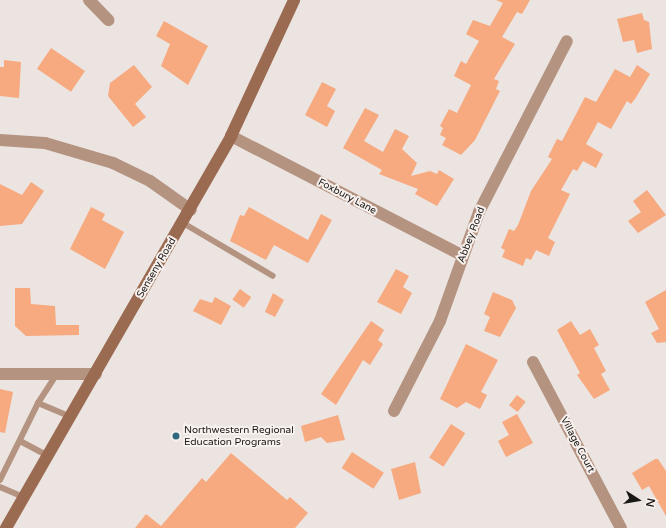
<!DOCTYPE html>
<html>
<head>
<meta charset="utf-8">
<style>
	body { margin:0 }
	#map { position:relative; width:666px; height:528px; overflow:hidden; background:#ebe4e1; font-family:"Varela Round",sans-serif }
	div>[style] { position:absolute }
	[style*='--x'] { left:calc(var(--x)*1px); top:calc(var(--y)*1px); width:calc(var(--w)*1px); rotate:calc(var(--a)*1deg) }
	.building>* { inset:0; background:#f7a97f; transform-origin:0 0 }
	.lane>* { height:6px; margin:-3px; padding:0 3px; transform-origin:3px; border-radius:3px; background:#b59381 }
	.street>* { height:12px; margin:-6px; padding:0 6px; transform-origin:6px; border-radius:6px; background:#b59381 }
	.secondary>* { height:12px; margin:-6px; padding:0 6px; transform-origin:6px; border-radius:6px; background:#9b6b51 }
	.dots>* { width:11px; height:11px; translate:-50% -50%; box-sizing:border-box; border:2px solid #f8f1ee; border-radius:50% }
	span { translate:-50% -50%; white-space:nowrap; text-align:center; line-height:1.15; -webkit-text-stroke:4px #f8f1ee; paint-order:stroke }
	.street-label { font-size:10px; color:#1a1816 }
	.poi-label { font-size:10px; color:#1a1816 }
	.left { translate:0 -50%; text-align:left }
	.north { position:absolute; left:618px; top:480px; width:40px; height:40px; -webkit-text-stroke:3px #f8f1ee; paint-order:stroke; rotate:102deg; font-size:11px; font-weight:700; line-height:16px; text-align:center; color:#1a1816 }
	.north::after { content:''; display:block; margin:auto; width:14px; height:18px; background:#1a1816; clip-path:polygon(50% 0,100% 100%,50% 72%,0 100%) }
</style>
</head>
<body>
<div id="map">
	<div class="building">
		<div style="clip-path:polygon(496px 0,530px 0,522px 14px,517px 12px,502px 37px,515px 44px,494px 79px,499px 81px,496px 89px,500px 91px,475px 140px,461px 155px,442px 145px,446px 138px,440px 135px,443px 128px,440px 126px,449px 109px,457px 113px,471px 85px,454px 76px,461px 61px,466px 64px,479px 41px,466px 34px,473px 20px,490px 26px,503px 3px)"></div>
		<div style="clip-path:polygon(642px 13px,644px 20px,649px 22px,652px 49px,637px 53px,634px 40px,623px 42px,617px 19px)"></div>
		<div style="clip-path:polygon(164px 21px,208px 46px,188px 85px,161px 66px,170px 44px,156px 36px)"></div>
		<div style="left:51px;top:48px;width:41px;height:25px;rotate:34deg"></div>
		<div style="clip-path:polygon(4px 60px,21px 62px,19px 98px,0 96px,0 67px,4px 67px)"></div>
		<div style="clip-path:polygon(134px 65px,152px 87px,135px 104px,146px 117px,133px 127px,108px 96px,110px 83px)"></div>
		<div style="clip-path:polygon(637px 65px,650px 74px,635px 99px,631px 104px,627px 101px,611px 129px,598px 122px,586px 144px,603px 154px,596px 168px,583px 161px,577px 171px,573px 169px,561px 190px,570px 194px,548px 238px,555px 242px,549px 256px,536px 250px,531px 260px,526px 258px,523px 266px,502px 257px,505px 250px,501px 248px,509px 229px,514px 231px,518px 225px,531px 191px,552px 159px,548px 157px,557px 139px,562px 141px,585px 97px,596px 102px,615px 69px,630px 77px)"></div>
		<div style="clip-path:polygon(322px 82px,336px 89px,327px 106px,335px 111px,327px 127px,305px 115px)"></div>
		<div style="clip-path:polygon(365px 108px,379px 115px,364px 141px,383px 152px,395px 129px,409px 136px,402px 149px,417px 163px,411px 176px,430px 171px,437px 174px,439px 170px,454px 179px,437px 206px,415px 194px,418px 189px,379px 174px,382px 170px,343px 148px)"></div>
		<div style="clip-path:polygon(31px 182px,44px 191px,22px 224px,0 226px,0 184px,22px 195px)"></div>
		<div style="clip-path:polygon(647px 190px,666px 215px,638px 233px,628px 221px,641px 212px,633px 201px)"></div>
		<div style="clip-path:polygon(91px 207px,105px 214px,102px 220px,124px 232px,105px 269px,70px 249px)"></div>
		<div style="clip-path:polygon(249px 207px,308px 240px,321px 214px,332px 220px,308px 263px,274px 245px,266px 260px,230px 241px,240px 215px,244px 216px)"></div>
		<div style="clip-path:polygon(396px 269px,409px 276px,403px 287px,412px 293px,401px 314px,377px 302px)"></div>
		<div style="clip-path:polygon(15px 288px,30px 288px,31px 304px,55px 306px,56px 325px,79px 325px,79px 335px,26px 336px,15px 326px)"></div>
		<div style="left:240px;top:289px;width:14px;height:13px;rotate:36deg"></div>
		<div style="clip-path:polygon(666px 290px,666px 342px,657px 343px,651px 333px,659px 329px,645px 302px)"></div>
		<div style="clip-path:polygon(493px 292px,512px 300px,516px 308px,500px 337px,484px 331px,490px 317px,484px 314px)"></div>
		<div style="clip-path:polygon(273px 293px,284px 300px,275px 317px,265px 312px)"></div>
		<div style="clip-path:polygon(215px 297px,231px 306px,221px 325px,193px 311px,200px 299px,212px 303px)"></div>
		<div style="clip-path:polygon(371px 321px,384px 330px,378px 340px,383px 344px,370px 365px,363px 360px,336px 405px,321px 394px)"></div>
		<div style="clip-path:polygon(571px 321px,580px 335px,590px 329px,599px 345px,594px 348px,606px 371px,601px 374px,610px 390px,594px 399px,577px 375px,580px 373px,557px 330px)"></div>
		<div style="clip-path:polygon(466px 344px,498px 360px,481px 392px,487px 395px,480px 409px,466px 402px,457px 408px,440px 399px)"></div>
		<div style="clip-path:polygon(0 389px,13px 392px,5px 433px,0 432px)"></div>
		<div style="left:517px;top:395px;width:11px;height:13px;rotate:38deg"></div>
		<div style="clip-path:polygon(517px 414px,533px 443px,506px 457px,498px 441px,509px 435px,502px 422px)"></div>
		<div style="clip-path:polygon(338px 415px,345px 440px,327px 443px,321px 437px,305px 442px,301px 426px)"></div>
		<div style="left:451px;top:424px;width:17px;height:40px;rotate:33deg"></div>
		<div style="left:352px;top:452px;width:38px;height:19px;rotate:33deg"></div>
		<div style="clip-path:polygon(231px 453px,287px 500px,290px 497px,308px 513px,295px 528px,135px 528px,146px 514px,161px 526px,202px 478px,206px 482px)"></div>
		<div style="clip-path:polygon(655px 459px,658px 459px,666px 471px,666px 516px,649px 486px,642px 490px,632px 473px)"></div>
		<div style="clip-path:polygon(415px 462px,421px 493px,399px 500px,391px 469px)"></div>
	</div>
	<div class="lane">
		<div style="--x:183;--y:223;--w:104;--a:30.5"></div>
		<div style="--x:38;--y:403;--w:36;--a:23"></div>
		<div style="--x:20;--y:441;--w:32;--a:28"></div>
		<div style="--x:0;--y:480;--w:86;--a:-63.7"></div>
		<div style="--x:38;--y:403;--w:35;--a:-57"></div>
		<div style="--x:0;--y:487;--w:26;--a:23"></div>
	</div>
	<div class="street">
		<div style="--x:89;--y:0;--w:28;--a:46"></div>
		<div style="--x:231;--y:136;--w:261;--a:27.3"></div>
		<div style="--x:0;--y:140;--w:45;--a:3.8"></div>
		<div style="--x:45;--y:143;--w:71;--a:16.4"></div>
		<div style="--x:113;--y:163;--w:41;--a:25.9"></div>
		<div style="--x:150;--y:181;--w:50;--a:35.3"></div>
		<div style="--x:533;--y:362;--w:188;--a:62.1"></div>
		<div style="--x:0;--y:374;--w:96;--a:0"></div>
		<div style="--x:394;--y:411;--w:101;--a:-62.9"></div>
		<div style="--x:440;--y:321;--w:116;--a:-70.3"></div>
		<div style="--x:479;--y:212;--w:192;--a:-62.8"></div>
	</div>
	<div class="secondary">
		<div style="--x:6;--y:528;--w:452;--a:-60.1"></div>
		<div style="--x:231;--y:136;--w:150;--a:-65.1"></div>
	</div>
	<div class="dots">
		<div style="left:176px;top:436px;background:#2e6881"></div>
	</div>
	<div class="street-label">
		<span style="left:347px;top:197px;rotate:28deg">Foxbury Lane</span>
		<span style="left:472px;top:235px;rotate:-69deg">Abbey Road</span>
		<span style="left:157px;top:268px;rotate:-60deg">Senseny Road</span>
		<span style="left:577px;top:445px;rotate:62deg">Village Court</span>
	</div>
	<div class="poi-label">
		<span class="left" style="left:184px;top:436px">Northwestern Regional<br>Education Programs</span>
	</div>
	<div class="north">N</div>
</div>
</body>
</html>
